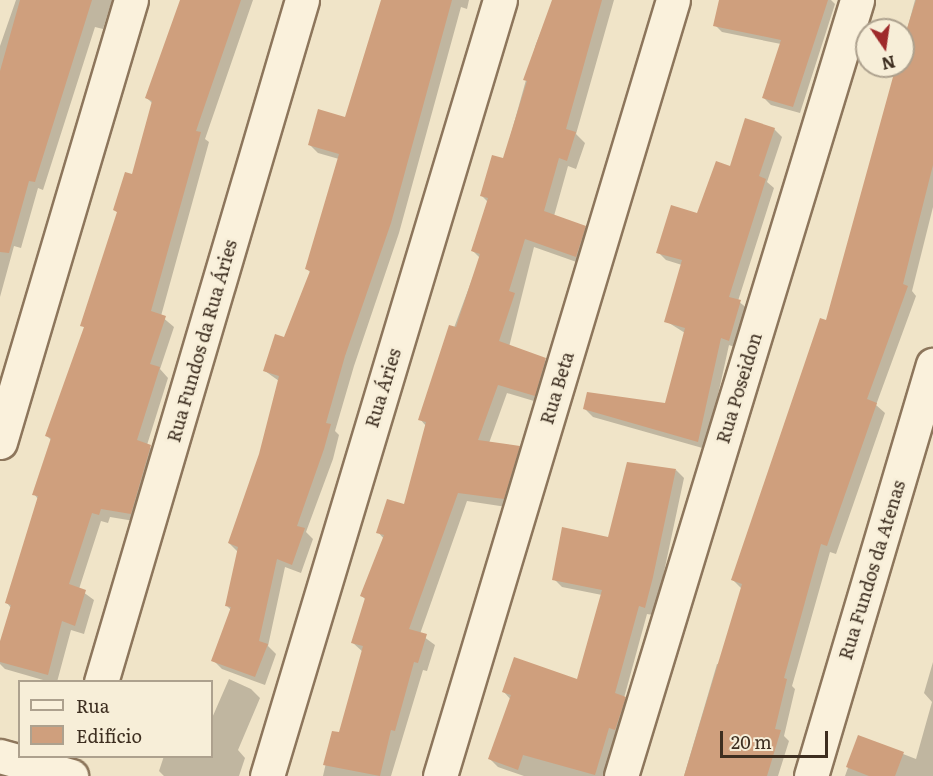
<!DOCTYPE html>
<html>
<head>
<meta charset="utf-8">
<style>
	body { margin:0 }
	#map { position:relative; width:933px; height:776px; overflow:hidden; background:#f0e4c8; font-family:Literata,serif }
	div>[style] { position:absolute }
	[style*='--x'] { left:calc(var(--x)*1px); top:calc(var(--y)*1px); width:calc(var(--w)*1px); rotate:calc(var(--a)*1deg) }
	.shadow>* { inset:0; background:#0003 }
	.building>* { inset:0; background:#cf9f7d }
	.roads { filter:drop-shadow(2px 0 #8d765c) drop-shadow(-2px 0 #8d765c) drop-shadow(0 2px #8d765c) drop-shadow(0 -2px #8d765c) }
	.minor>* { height:33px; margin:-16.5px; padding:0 16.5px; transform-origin:16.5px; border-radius:16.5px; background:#faf1dc }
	span { translate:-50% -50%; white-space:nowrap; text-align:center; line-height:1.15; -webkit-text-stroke:5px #f7eed8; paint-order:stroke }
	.street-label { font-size:18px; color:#3d2e20 }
	.legend { position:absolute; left:18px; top:680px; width:195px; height:78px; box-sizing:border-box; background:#f7eed8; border:2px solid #ada18e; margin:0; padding:8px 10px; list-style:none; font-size:18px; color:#3d2e20 }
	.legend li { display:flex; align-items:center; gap:12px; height:30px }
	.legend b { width:30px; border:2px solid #ada18e }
	.north { position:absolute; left:855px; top:18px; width:60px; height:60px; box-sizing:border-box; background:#f7eed8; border:2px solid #ada18e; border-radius:50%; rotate:167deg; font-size:16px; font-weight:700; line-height:24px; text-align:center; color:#3d2e20 }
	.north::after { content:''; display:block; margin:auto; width:21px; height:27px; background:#9e2a2b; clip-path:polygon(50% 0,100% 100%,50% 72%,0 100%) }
	.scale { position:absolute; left:720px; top:731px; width:108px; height:27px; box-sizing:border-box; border:3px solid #3d2e20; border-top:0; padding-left:8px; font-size:18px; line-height:21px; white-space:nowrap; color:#3d2e20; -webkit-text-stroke:4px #f7eed8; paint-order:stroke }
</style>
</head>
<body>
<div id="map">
	<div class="shadow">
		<div style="clip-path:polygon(16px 0,112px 0,103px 29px,95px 27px,43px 190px,38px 188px,21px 248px,14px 246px,0 297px,0 46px)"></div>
		<div style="clip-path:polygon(181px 0,253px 0,205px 139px,209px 142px,161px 316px,174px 327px,160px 369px,168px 378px,147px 445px,160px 455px,140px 522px,110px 517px,108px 523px,101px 521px,79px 589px,94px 600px,84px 634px,71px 630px,57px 682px,50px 682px,5px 669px,0 664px,0 647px,11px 608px,7px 603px,38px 499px,34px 494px,51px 440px,47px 436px,85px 328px,82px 325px,118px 213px,115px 210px,133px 176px,153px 104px,147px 98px)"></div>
		<div style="clip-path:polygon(382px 0,469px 0,467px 9px,461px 7px,399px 233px,354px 366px,335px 431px,339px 435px,333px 459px,306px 532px,313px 539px,301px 573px,285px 567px,268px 646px,276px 654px,265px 685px,222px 669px,213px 660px,231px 610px,227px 606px,238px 552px,229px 543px,261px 455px,279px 381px,265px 371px,285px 339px,311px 273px,307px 269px,339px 159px,318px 153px,309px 144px,346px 119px)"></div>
		<div style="clip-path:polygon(554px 0,614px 0,576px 134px,585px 143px,576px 169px,568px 166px,554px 216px,585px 227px,594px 236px,585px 265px,534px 247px,509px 347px,545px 360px,554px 369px,544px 404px,507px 393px,489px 443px,519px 447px,528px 456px,513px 508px,467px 501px,420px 634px,435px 645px,427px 671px,423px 670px,391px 776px,323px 776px,333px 732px,340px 734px,363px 652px,353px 643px,366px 600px,362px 596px,384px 539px,378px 532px,405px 506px,426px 426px,420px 419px,480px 258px,472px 250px,488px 202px,482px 196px,504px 159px,536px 44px)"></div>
		<div style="clip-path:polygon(720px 0,831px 0,835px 4px,800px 113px,771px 105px,764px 98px,781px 44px,722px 32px,715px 25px)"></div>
		<div style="clip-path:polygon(915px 0,933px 0,933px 207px,912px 291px,916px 296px,876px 405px,885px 413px,836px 554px,830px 552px,792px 686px,795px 689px,784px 736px,789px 741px,778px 776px,684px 776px,717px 664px,722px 665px,742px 589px,733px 580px,827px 322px,897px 66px,903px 66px,903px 44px)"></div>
		<div style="clip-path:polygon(774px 129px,782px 137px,767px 182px,774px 188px,738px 301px,748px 309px,737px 348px,729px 345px,706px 449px,593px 417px,585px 409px,666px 405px,685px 333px,666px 321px,682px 265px,666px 260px,658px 252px,698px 215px,731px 168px)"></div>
		<div style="clip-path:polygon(676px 470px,684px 478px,661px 586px,653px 615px,647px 614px,624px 698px,633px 706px,617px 735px,603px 776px,524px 776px,498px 767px,490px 759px,511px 700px,504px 692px,578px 681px,602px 595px,562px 587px,554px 579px,609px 538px)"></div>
		<div style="clip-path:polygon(933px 662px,933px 776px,845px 776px,859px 737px,916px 759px,932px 702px,924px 693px)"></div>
		<div style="clip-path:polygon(229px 679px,251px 689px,260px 698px,238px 750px,245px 758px,239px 776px,164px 776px,159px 771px,164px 756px,212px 756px,212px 718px)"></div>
	</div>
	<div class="building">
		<div style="clip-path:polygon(20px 0,92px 0,35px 182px,29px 181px,9px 253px,0 252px,0 71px)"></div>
		<div style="clip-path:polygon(180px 0,241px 0,196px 131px,201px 132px,151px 311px,166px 316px,150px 364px,160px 367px,137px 440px,151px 445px,131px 514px,101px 509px,99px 515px,92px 513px,69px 584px,86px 590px,75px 626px,62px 621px,48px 675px,0 662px,0 641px,11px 605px,5px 603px,38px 496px,32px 495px,51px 438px,45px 436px,84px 327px,80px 326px,117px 212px,113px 210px,125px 172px,132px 174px,152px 101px,145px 98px)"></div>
		<div style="clip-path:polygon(381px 0,452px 0,391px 223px,345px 356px,326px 423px,331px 424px,324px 449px,297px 526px,305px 528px,292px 565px,277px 559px,259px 641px,268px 644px,255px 677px,211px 661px,231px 607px,225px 606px,238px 547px,228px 543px,259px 454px,279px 376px,263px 371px,275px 334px,284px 337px,310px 271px,305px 269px,339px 154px,308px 145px,318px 109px,345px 117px)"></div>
		<div style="clip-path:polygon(552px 0,602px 0,566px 129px,576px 132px,567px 161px,559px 158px,544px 211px,586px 226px,576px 257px,525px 239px,509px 291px,515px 293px,499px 341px,546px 358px,535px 396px,498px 385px,478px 440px,520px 446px,504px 499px,458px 493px,409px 629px,427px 634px,418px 663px,414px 662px,395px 731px,391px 730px,380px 776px,323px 765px,332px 731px,339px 732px,363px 646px,351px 643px,365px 598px,360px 596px,384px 535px,376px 533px,387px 499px,404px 504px,426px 422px,418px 420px,449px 325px,456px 327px,480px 254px,471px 251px,488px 198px,480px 196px,492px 155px,503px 158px,527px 81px,523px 80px)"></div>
		<div style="clip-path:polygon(719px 0,828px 0,793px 107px,762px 98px,781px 40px,713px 26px)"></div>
		<div style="clip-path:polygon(916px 0,933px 0,933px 165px,903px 284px,908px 286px,867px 399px,877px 403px,827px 546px,821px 544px,784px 678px,787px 679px,775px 729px,781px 730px,767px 776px,684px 776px,742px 584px,731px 580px,820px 318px,826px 320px,896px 66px,903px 66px,903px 41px)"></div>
		<div style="clip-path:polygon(745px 118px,775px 128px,759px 176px,766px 179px,729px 297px,741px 300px,729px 341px,721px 338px,698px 442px,583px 409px,587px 392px,665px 403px,685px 328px,664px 322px,682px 260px,656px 253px,671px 205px,697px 213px,716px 161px,730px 166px)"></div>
		<div style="clip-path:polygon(627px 462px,676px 469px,653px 577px,645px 608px,639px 606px,615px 693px,626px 697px,615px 730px,609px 728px,595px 775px,523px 755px,518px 770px,488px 759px,511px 695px,502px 692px,514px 657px,577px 679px,602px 590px,552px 580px,562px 527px,608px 537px)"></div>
		<div style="clip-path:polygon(858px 735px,904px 752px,895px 776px,869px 776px,846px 767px)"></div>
	</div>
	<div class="roads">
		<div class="minor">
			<div style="--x:0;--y:442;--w:461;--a:-73.5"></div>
			<div style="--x:101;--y:682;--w:711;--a:-73.58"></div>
			<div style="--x:0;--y:756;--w:74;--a:15.7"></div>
			<div style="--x:267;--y:776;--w:810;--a:-73.29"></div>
			<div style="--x:440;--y:776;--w:810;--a:-73.29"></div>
			<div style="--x:621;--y:776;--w:811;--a:-73.08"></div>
			<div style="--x:811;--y:776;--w:429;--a:-73.5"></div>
		</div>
	</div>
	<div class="street-label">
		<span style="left:202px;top:341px;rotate:-74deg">Rua Fundos da Rua Áries</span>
		<span style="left:383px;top:388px;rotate:-73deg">Rua Áries</span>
		<span style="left:557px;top:388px;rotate:-73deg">Rua Beta</span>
		<span style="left:739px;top:388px;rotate:-73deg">Rua Poseidon</span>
		<span style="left:872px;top:570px;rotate:-73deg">Rua Fundos da Atenas</span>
	</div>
	<ul class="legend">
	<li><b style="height:8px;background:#faf1dc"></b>Rua</li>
	<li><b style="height:16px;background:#cf9f7d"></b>Edifício</li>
	</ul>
	<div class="north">N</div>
	<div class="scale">20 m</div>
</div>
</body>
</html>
